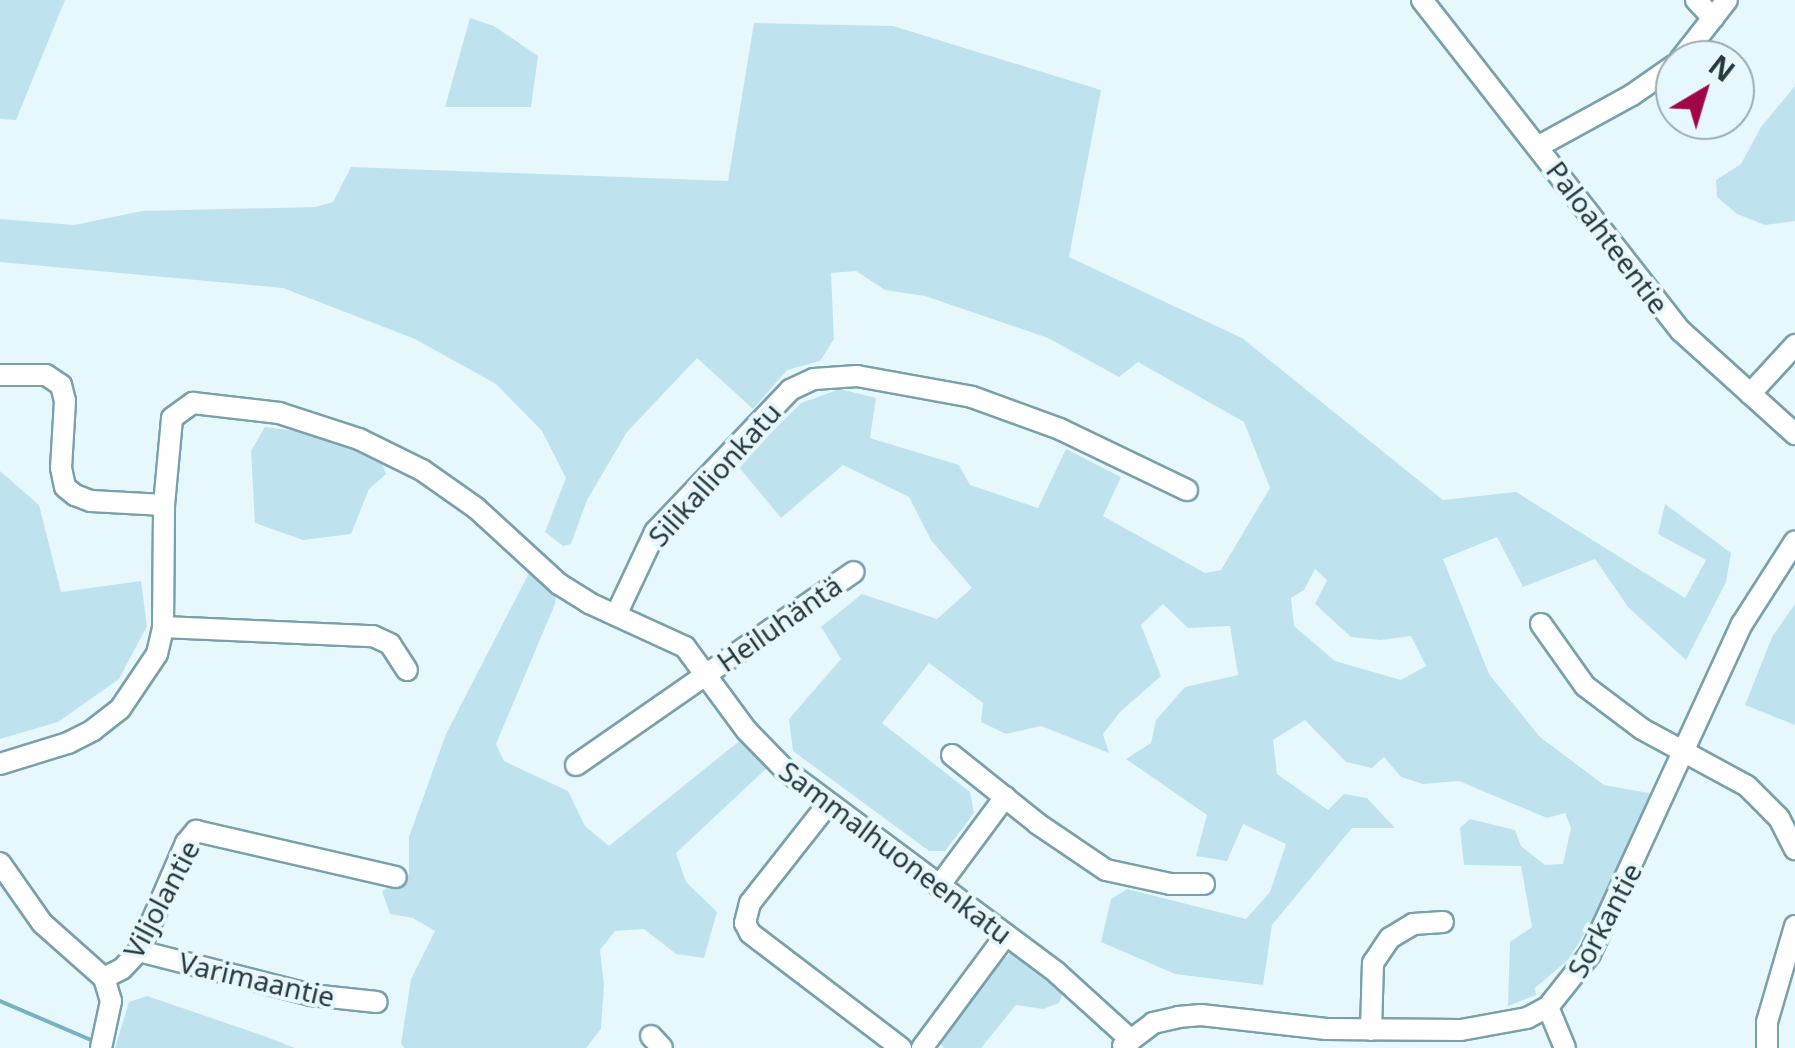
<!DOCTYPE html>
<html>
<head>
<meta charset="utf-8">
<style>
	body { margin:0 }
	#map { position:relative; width:1795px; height:1048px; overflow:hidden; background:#e7f8fd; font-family:"Noto Sans",sans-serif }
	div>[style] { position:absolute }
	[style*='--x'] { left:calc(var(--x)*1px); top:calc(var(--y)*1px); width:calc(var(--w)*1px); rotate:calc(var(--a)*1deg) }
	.green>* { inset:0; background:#bfe3ee }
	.stream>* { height:4px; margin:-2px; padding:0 2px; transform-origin:2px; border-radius:2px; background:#77b2c3 }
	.roads { filter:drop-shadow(2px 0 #79a1ac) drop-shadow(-2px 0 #79a1ac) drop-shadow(0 2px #79a1ac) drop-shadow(0 -2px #79a1ac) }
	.minor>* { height:20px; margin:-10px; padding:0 10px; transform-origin:10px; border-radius:10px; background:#fff }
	span { translate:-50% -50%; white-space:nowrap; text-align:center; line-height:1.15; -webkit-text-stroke:8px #e7f8fd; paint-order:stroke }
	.street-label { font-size:28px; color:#28393e }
	.north { position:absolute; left:1655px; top:40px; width:100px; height:100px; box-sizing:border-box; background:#e7f8fd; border:2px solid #9bacb1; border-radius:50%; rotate:38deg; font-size:28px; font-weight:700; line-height:40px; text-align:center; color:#28393e }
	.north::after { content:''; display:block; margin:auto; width:35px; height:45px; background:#a20745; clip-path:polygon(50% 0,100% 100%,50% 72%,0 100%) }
</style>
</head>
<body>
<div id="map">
	<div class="green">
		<div style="clip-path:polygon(0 0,65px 0,16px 120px,0 119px)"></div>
		<div style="clip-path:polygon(470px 18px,494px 26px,538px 56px,531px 107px,445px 107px)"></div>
		<div style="clip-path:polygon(evenodd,754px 23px,893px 26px,1101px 90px,1069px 257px,1242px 338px,1443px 500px,1516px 492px,1685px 598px,1706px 560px,1658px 534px,1665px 504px,1731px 553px,1726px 582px,1686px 660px,1628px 607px,1595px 559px,1523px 587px,1497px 537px,1443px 559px,1489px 674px,1540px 737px,1604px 785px,1654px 794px,1615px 883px,1569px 959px,1535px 988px,1536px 995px,1508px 1006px,1510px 942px,1532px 927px,1521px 866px,1464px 865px,1460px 828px,1470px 819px,1515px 830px,1521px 846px,1545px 865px,1563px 864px,1571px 828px,1565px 813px,1547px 818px,1459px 781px,1423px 784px,1401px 777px,1384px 757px,1372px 768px,1346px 762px,1305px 720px,1273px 740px,1277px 774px,1328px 810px,1344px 794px,1367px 798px,1395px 828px,1352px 828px,1272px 925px,1263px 985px,1175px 974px,1101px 942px,1111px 899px,1127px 889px,1246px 919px,1270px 892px,1286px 844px,1243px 824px,1227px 861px,1196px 856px,1207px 815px,1126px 759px,1151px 743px,1156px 720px,1185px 687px,1238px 675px,1230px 626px,1188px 628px,1163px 604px,1141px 625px,1161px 676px,1120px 712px,1103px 734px,1109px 753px,1041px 726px,1006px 734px,981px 722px,983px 703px,929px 663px,882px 723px,970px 792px,974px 813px,945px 851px,929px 851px,793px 751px,789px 719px,841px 659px,821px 627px,862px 594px,937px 619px,972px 588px,931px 540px,909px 497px,843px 465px,781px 518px,738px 466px,801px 403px,840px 389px,876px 398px,870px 438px,959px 465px,970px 485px,1038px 508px,1066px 449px,1121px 477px,1103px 516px,1205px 573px,1221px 570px,1270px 488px,1244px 422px,1138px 362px,1119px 377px,1048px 338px,925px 296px,885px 290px,856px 271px,831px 273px,834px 339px,820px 361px,787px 370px,753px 409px,697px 358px,627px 432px,587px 500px,571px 544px,563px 546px,545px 532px,566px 478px,542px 431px,496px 384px,415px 339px,283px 288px,0 262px,0 219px,74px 225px,142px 211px,315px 207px,333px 202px,351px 167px,728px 181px,754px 23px,1315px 569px,1327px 580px,1315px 604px,1351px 637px,1381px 640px,1411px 636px,1426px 666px,1401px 680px,1335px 661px,1294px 626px,1291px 598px,1304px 590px,1315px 569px)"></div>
		<div style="clip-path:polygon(1795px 86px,1795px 221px,1765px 225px,1737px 214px,1717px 197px,1716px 180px,1741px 164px,1761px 127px)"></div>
		<div style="clip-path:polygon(265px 427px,313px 433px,381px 462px,386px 474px,369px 489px,351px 534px,303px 540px,255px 523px,251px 451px)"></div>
		<div style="clip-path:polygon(0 471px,39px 505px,61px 592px,141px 581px,147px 626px,119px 679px,58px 722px,0 739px)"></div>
		<div style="clip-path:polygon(529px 573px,556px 596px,555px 604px,496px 744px,504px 761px,568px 791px,585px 826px,609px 846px,743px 738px,768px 767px,676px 853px,686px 882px,717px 912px,704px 958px,676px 954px,644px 929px,615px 931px,600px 950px,604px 985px,601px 1029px,586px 1048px,404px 1048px,401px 1044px,411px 979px,435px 931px,413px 918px,390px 914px,382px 891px,409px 875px,409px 837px,446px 734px)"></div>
		<div style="clip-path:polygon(1795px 604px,1795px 725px,1745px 705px,1772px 637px)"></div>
		<div style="clip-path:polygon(1011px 952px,1022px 952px,1064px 991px,1059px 1003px,1043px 1009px,1016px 1005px,981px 1048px,944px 1048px,939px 1042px,966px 997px)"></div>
		<div style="clip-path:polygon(147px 996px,264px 1036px,295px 1048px,115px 1048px,129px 1002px)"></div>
	</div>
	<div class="stream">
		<div style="--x:0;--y:1001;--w:99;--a:23.2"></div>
	</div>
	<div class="roads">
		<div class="minor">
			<div style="--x:1422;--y:0;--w:420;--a:52"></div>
			<div style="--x:1681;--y:331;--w:154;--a:42.1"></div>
			<div style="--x:1696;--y:0;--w:25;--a:47"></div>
			<div style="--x:1680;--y:60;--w:76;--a:-51.9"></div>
			<div style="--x:1539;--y:146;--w:106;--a:-28.7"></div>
			<div style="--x:1632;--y:95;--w:52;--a:-34.9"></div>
			<div style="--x:0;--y:375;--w:46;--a:0"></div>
			<div style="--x:46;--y:375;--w:18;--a:34"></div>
			<div style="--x:61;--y:385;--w:16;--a:76"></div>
			<div style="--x:65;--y:401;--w:67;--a:93.4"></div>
			<div style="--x:61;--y:468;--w:19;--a:78"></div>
			<div style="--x:65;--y:487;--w:13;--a:39"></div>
			<div style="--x:75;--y:495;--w:17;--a:21"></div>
			<div style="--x:91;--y:501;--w:73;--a:3.1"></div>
			<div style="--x:1750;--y:394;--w:67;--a:-47.4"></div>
			<div style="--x:616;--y:615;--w:92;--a:-64.8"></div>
			<div style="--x:655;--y:532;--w:196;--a:-46.4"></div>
			<div style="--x:790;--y:390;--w:26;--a:-25"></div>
			<div style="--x:814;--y:379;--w:43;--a:-4"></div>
			<div style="--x:857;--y:376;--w:117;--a:10.3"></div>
			<div style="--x:972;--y:397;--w:94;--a:20"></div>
			<div style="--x:1060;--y:429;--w:141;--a:25.7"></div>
			<div style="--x:1541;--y:624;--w:76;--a:54.6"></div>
			<div style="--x:1585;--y:686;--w:71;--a:37"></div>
			<div style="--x:1642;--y:729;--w:119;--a:28.5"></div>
			<div style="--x:1747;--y:786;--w:45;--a:45"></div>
			<div style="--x:1779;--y:818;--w:35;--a:63"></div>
			<div style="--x:163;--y:627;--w:210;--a:2.5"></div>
			<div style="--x:373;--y:636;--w:19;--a:25"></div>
			<div style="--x:390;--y:644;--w:31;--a:57"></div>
			<div style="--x:952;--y:755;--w:110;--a:38.7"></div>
			<div style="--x:1038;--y:824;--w:82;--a:34.1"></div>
			<div style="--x:1106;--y:870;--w:66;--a:12.3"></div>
			<div style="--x:1170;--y:884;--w:34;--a:0"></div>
			<div style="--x:0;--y:764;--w:71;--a:-17.2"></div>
			<div style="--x:68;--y:743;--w:28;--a:-27"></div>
			<div style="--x:93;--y:730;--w:34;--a:-38"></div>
			<div style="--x:120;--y:709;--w:66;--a:-56.1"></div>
			<div style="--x:157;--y:654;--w:28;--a:-77"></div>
			<div style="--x:163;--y:627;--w:122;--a:-89.5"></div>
			<div style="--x:164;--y:505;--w:87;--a:-84.7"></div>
			<div style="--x:172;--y:418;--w:26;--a:-36"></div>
			<div style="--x:193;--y:403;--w:87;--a:6.6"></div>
			<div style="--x:279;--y:413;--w:84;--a:18"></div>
			<div style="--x:359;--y:439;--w:70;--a:26.2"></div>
			<div style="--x:422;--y:470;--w:66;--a:35.1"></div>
			<div style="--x:476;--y:508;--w:113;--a:42.5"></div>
			<div style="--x:559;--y:584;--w:36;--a:32"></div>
			<div style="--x:589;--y:603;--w:106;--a:24.6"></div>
			<div style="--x:685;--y:647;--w:104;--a:53.6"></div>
			<div style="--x:747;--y:731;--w:54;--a:45.7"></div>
			<div style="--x:785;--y:770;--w:339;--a:36.7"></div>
			<div style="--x:1057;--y:973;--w:100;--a:42.2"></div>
			<div style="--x:576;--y:765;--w:338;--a:-34.8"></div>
			<div style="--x:828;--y:804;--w:126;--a:128.2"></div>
			<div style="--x:750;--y:903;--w:21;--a:104"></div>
			<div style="--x:745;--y:923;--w:11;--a:63"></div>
			<div style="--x:750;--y:933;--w:190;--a:37.3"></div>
			<div style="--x:0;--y:863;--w:73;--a:55"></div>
			<div style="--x:42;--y:923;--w:83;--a:41.6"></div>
			<div style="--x:104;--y:978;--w:24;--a:73"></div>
			<div style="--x:111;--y:1001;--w:48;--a:102"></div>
			<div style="--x:939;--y:886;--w:111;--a:-53.4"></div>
			<div style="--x:139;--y:951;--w:178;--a:14.3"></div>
			<div style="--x:311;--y:995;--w:66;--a:6.1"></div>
			<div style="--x:104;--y:978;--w:20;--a:-27"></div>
			<div style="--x:122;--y:969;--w:25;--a:-47"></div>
			<div style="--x:139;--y:951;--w:118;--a:-66.5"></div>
			<div style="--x:186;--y:843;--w:16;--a:-50"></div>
			<div style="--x:196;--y:831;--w:205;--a:13"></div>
			<div style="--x:1548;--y:1007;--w:44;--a:67.5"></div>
			<div style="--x:1371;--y:1030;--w:67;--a:-88.3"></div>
			<div style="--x:1373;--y:963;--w:30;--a:-56"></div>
			<div style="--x:1390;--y:938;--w:27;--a:-31"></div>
			<div style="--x:1413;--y:924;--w:30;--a:-4"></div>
			<div style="--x:651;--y:1036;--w:16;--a:47"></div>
			<div style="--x:1123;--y:1046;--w:38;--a:-37"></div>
			<div style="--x:1153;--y:1023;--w:26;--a:-13"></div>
			<div style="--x:1178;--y:1017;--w:23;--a:-5"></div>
			<div style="--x:1201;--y:1015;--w:126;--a:6.4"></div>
			<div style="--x:1326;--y:1029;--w:135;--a:0.4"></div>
			<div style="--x:1461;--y:1030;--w:67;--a:-10.3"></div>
			<div style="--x:1527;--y:1018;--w:24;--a:-28"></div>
			<div style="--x:1548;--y:1007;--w:68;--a:-51.6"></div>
			<div style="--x:1590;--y:954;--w:363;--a:-65.3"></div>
			<div style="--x:1742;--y:624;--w:98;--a:-57.4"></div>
			<div style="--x:922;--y:1048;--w:141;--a:-53.4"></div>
			<div style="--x:1767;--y:1048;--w:26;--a:-90"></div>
			<div style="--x:1767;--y:1022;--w:100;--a:-73.7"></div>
		</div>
	</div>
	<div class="street-label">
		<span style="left:1608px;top:237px;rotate:53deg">Paloahteentie</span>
		<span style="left:714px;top:474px;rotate:-48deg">Silikallionkatu</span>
		<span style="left:779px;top:623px;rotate:-35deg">Heiluhäntä</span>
		<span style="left:896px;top:852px;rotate:37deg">Sammalhuoneenkatu</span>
		<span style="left:161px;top:899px;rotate:-62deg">Viljolantie</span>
		<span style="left:1604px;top:920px;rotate:-62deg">Sorkantie</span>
		<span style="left:257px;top:979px;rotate:13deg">Varimaantie</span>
	</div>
	<div class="north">N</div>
</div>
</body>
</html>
